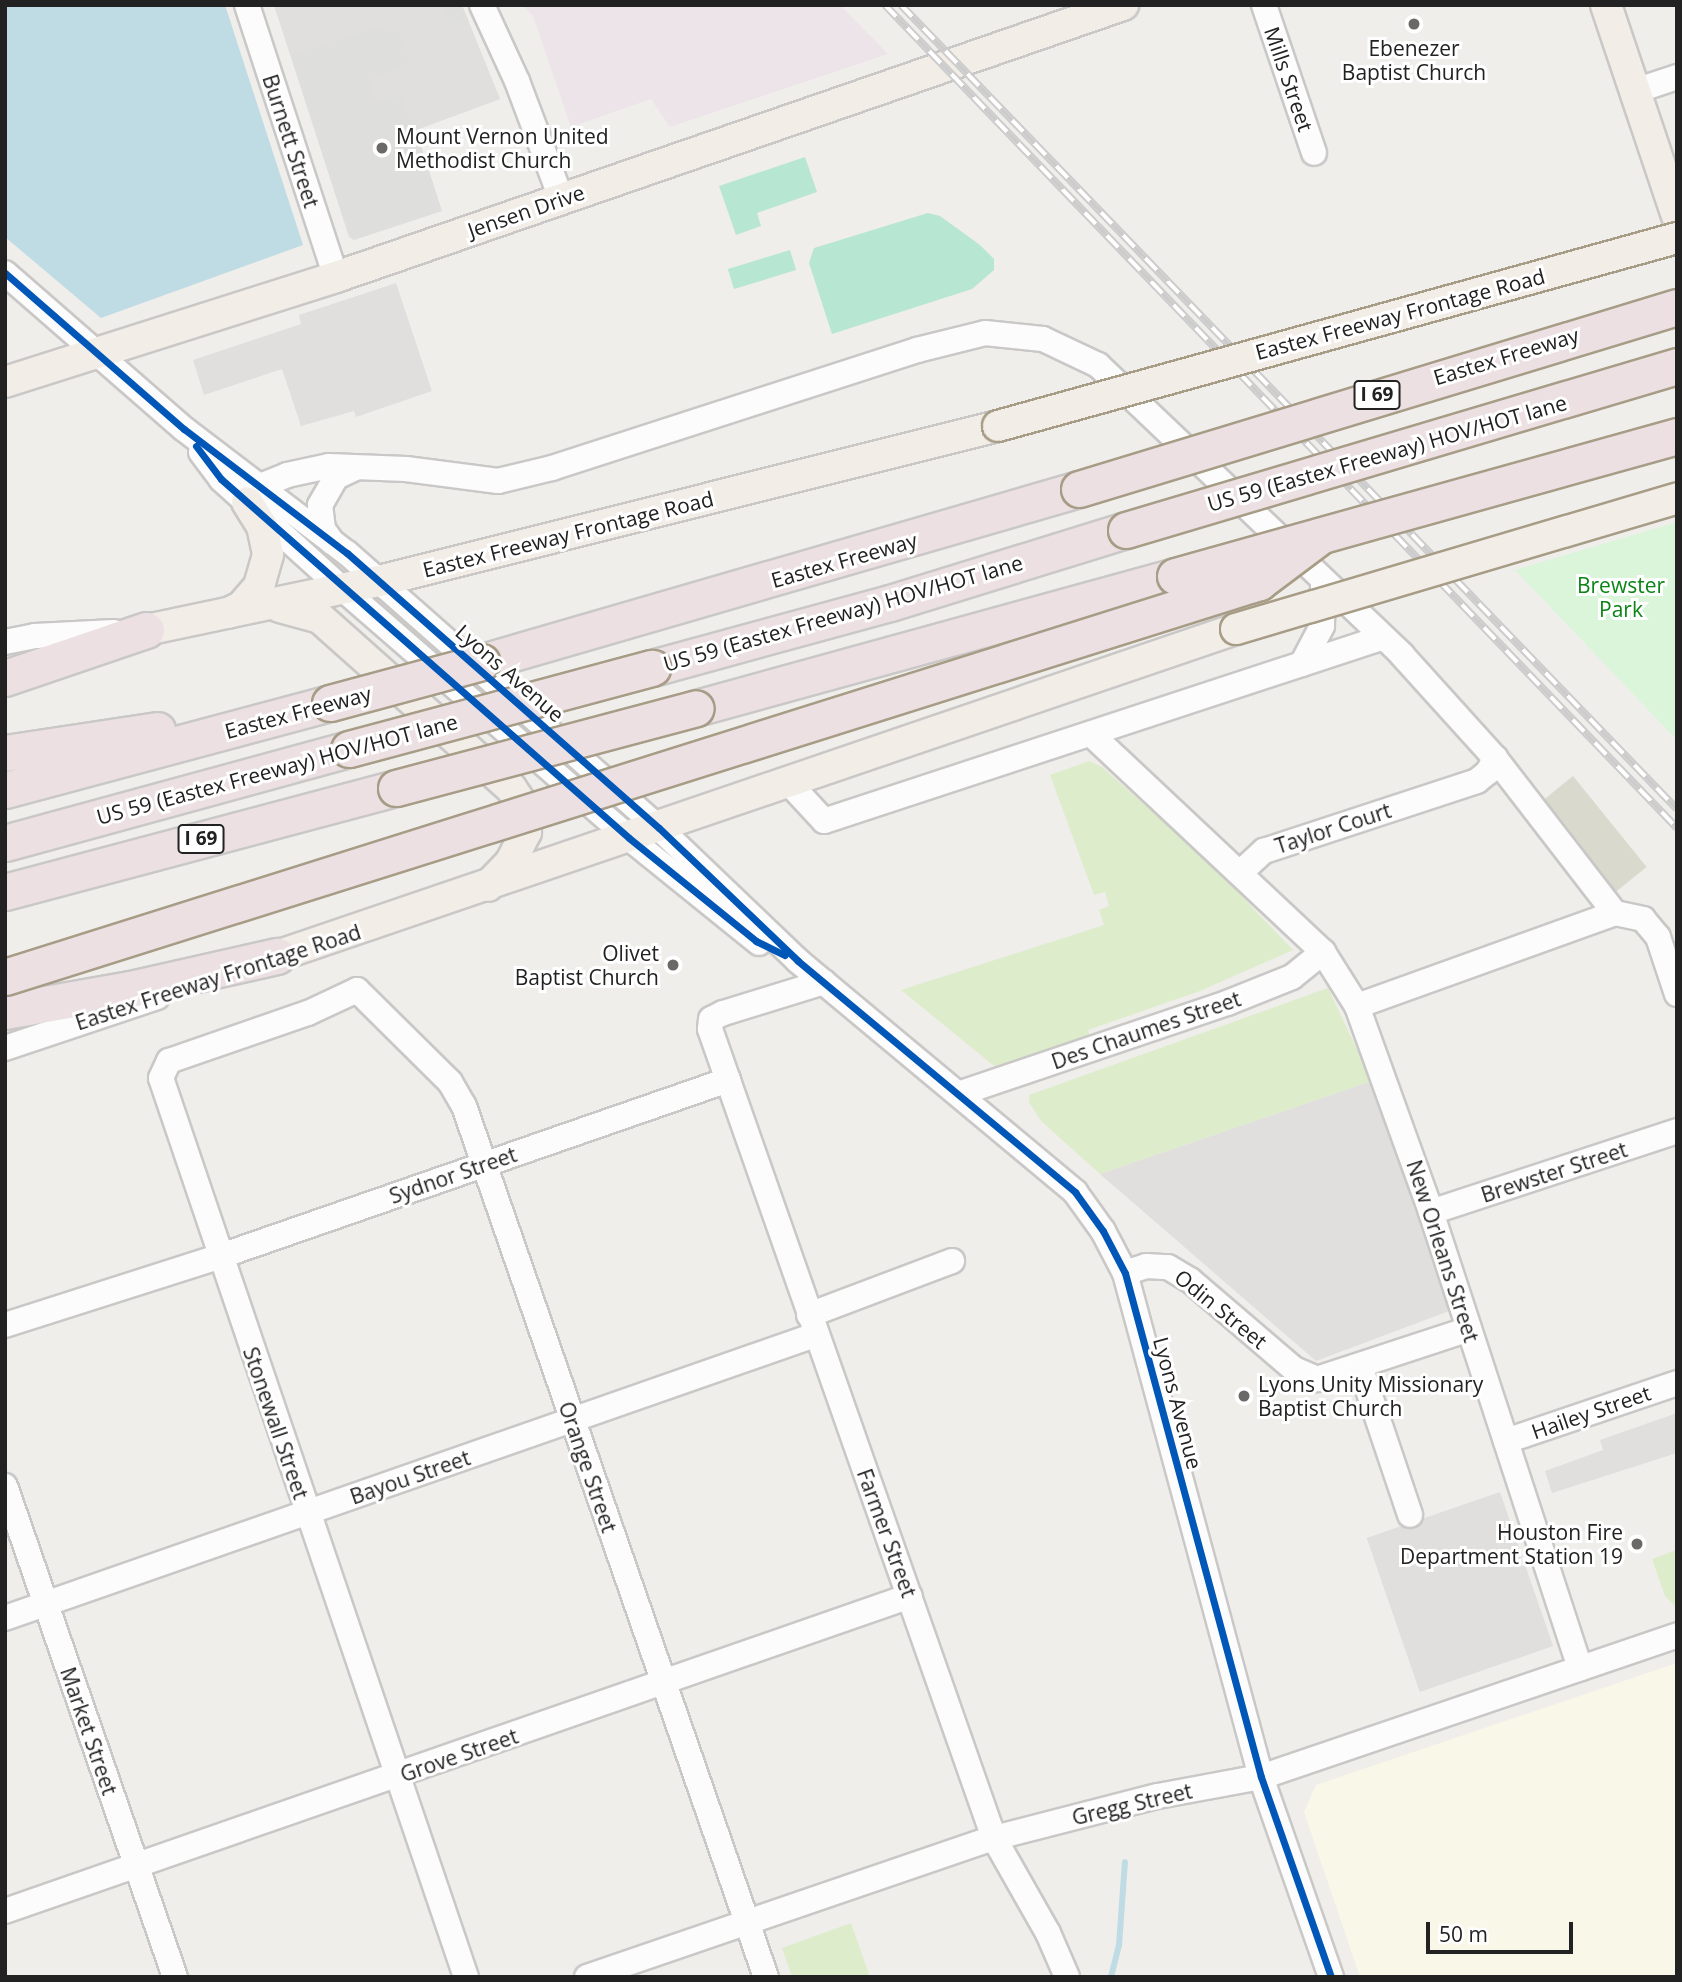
<!DOCTYPE html>
<html>
<head>
<meta charset="utf-8">
<style>
	body { margin:0 }
	#map { position:relative; width:1682px; height:1982px; overflow:hidden; background:#f0eeeb; font-family:"Open Sans",sans-serif }
	div>[style] { position:absolute }
	[style*='--x'] { left:calc(var(--x)*1px); top:calc(var(--y)*1px); width:calc(var(--w)*1px); rotate:calc(var(--a)*1deg) }
	.industrial>* { inset:0; background:#ede4e9 }
	.education>* { inset:0; background:#f8f7e8 }
	.religious>* { inset:0; background:#dededc }
	.construction>* { inset:0; background:#d9d9cd; transform-origin:0 0 }
	.grass>* { inset:0; background:#ddeccb }
	.park>* { inset:0; background:#daf5da }
	.pitch>* { inset:0; background:#b7e6d2; transform-origin:0 0 }
	.parking>* { inset:0; background:#e0dfde; transform-origin:0 0 }
	.water>* { inset:0; background:#bfdbe3 }
	.stream>* { height:6px; margin:-3px; padding:0 3px; transform-origin:3px; border-radius:3px; background:#bfdbe3 }
	.roads { filter:drop-shadow(2px 0 #c9c8c7) drop-shadow(-2px 0 #c9c8c7) drop-shadow(0 2px #c9c8c7) drop-shadow(0 -2px #c9c8c7) }
	.minor>* { height:24px; margin:-12px; padding:0 12px; transform-origin:12px; border-radius:12px; background:#fdfcfc }
	.major>* { height:30px; margin:-15px; padding:0 15px; transform-origin:15px; border-radius:15px; background:#f3ede7 }
	.highway>* { height:35px; margin:-17.5px; padding:0 17.5px; transform-origin:17.5px; border-radius:17.5px; background:#ece0e2 }
	.rail>* { height:8px; margin-top:-4px; transform-origin:0; background:repeating-linear-gradient(90deg,#fff 0 16px,#ccc 0 32px); box-sizing:border-box; border-block:2px solid #ccc }
	.bridges { filter:drop-shadow(2px 0 #a79c86) drop-shadow(-2px 0 #a79c86) drop-shadow(0 2px #a79c86) drop-shadow(0 -2px #a79c86) }
	.major-bridge>* { height:30px; margin:-15px; padding:0 15px; transform-origin:15px; border-radius:15px; background:#f3ede7 }
	.highway-bridge>* { height:35px; margin:-17.5px; padding:0 17.5px; transform-origin:17.5px; border-radius:17.5px; background:#ece0e2 }
	.cycleway>* { height:7px; margin:-3.5px; padding:0 3.5px; transform-origin:3.5px; border-radius:3.5px; background:#0057b8 }
	.dots>* { width:19px; height:19px; translate:-50% -50%; box-sizing:border-box; border:4px solid #fff; border-radius:50% }
	span { translate:-50% -50%; white-space:nowrap; text-align:center; line-height:1.15; -webkit-text-stroke:6px #fff; paint-order:stroke }
	.shield-label span { padding:2px 5px; background:#fff; border:2px solid; border-radius:5px; -webkit-text-stroke-width:0 }
	.shield-label { font-size:19px; color:#222; font-weight:700 }
	.poi-label { font-size:21px; color:#222 }
	.left { translate:0 -50%; text-align:left }
	.right { translate:-100% -50%; text-align:right }
	.street-label { font-size:21px; color:#222 }
	.park-label { font-size:21px; color:#0c8416 }
	.frame { position:absolute; inset:0; border:7px solid #222; pointer-events:none }
	.scale { position:absolute; left:1426px; top:1922px; width:147px; height:32px; box-sizing:border-box; border:4px solid #222; border-top:0; padding-left:9px; font-size:21px; line-height:24px; white-space:nowrap; color:#222; -webkit-text-stroke:5px #fff; paint-order:stroke }
</style>
</head>
<body>
<div id="map">
	<div class="industrial">
		<div style="clip-path:polygon(523px 5px,840px 5px,888px 54px,670px 127px,651px 99px,571px 127px,533px 16px)"></div>
	</div>
	<div class="education">
		<div style="clip-path:polygon(1677px 1663px,1677px 1977px,1360px 1977px,1304px 1812px,1316px 1785px)"></div>
	</div>
	<div class="religious">
		<div style="clip-path:polygon(274px 5px,462px 5px,500px 99px,416px 130px,442px 211px,354px 240px,349px 237px)"></div>
	</div>
	<div class="construction">
		<div style="left:1573px;top:776px;width:117px;height:40px;rotate:51deg"></div>
	</div>
	<div class="grass">
		<div style="clip-path:polygon(1089px 761px,1102px 767px,1212px 865px,1293px 950px,1200px 991px,1088px 1030px,1091px 1039px,999px 1070px,901px 990px,1104px 925px,1099px 910px,1109px 906px,1105px 892px,1094px 895px,1050px 775px)"></div>
		<div style="clip-path:polygon(1328px 988px,1372px 1081px,1100px 1174px,1041px 1121px,1029px 1102px,1029px 1095px)"></div>
		<div style="clip-path:polygon(1677px 1550px,1677px 1608px,1665px 1596px,1652px 1559px)"></div>
		<div style="clip-path:polygon(851px 1923px,870px 1977px,792px 1977px,782px 1948px)"></div>
	</div>
	<div class="park">
		<div style="clip-path:polygon(1677px 522px,1677px 740px,1515px 570px)"></div>
	</div>
	<div class="pitch">
		<div style="clip-path:polygon(805px 157px,817px 192px,757px 213px,761px 226px,736px 235px,719px 186px)"></div>
		<div style="clip-path:polygon(928px 213px,940px 216px,980px 245px,994px 259px,994px 270px,972px 289px,832px 334px,809px 263px,814px 248px)"></div>
		<div style="left:790px;top:250px;width:21px;height:65px;rotate:73deg"></div>
	</div>
	<div class="parking">
		<div style="clip-path:polygon(274px 5px,442px 5px,448px 24px,466px 18px,500px 99px,413px 131px,401px 96px,377px 103px,369px 79px,410px 63px,398px 29px,386px 33px,383px 26px,291px 55px)"></div>
		<div style="clip-path:polygon(396px 283px,432px 391px,356px 417px,354px 411px,301px 426px,282px 369px,204px 395px,193px 360px,301px 324px,299px 315px)"></div>
		<div style="clip-path:polygon(1372px 1081px,1449px 1311px,1316px 1361px,1100px 1174px)"></div>
		<div style="clip-path:polygon(1677px 1413px,1677px 1453px,1552px 1493px,1545px 1471px,1603px 1450px,1600px 1440px)"></div>
		<div style="left:1500px;top:1492px;width:163px;height:141px;rotate:71deg"></div>
	</div>
	<div class="water">
		<div style="clip-path:polygon(5px 5px,225px 5px,303px 245px,101px 318px,5px 237px)"></div>
	</div>
	<div class="stream">
		<div style="--x:1111;--y:1977;--w:33;--a:-76"></div>
		<div style="--x:1119;--y:1945;--w:83;--a:-85.9"></div>
	</div>
	<div class="roads">
		<div class="minor">
			<div style="--x:247;--y:5;--w:286;--a:71.9"></div>
			<div style="--x:482;--y:5;--w:84;--a:65.3"></div>
			<div style="--x:517;--y:81;--w:125;--a:69.4"></div>
			<div style="--x:1264;--y:5;--w:156;--a:71.3"></div>
			<div style="--x:1635;--y:91;--w:44;--a:-18.4"></div>
			<div style="--x:5;--y:273;--w:237;--a:41.1"></div>
			<div style="--x:184;--y:429;--w:205;--a:37.3"></div>
			<div style="--x:347;--y:553;--w:416;--a:41.4"></div>
			<div style="--x:659;--y:828;--w:192;--a:43.7"></div>
			<div style="--x:798;--y:961;--w:361;--a:39.8"></div>
			<div style="--x:1075;--y:1192;--w:48;--a:54.3"></div>
			<div style="--x:1103;--y:1231;--w:47;--a:62.4"></div>
			<div style="--x:1125;--y:1273;--w:522;--a:74.9"></div>
			<div style="--x:1261;--y:1777;--w:212;--a:70.7"></div>
			<div style="--x:201;--y:452;--w:34;--a:53"></div>
			<div style="--x:221;--y:479;--w:166;--a:42.1"></div>
			<div style="--x:344;--y:590;--w:378;--a:41"></div>
			<div style="--x:629;--y:838;--w:167;--a:38.9"></div>
			<div style="--x:258;--y:487;--w:31;--a:-22"></div>
			<div style="--x:287;--y:475;--w:43;--a:-12.1"></div>
			<div style="--x:329;--y:466;--w:77;--a:2.2"></div>
			<div style="--x:406;--y:469;--w:93;--a:7.4"></div>
			<div style="--x:498;--y:481;--w:56;--a:-13.5"></div>
			<div style="--x:552;--y:468;--w:384;--a:-17.9"></div>
			<div style="--x:917;--y:350;--w:70;--a:-14"></div>
			<div style="--x:985;--y:333;--w:58;--a:5.9"></div>
			<div style="--x:1043;--y:339;--w:61;--a:25.3"></div>
			<div style="--x:1098;--y:365;--w:420;--a:43.6"></div>
			<div style="--x:1402;--y:655;--w:139;--a:47.9"></div>
			<div style="--x:1495;--y:758;--w:196;--a:52.3"></div>
			<div style="--x:332;--y:542;--w:16;--a:-125"></div>
			<div style="--x:323;--y:529;--w:24;--a:-97"></div>
			<div style="--x:320;--y:505;--w:32;--a:-60"></div>
			<div style="--x:336;--y:477;--w:21;--a:-25"></div>
			<div style="--x:5;--y:642;--w:31;--a:-11"></div>
			<div style="--x:35;--y:636;--w:79;--a:-2.9"></div>
			<div style="--x:1302;--y:664;--w:43;--a:-62.2"></div>
			<div style="--x:1322;--y:626;--w:40;--a:-88.6"></div>
			<div style="--x:1093;--y:736;--w:316;--a:43.2"></div>
			<div style="--x:1323;--y:952;--w:64;--a:57.8"></div>
			<div style="--x:1357;--y:1006;--w:219;--a:70.2"></div>
			<div style="--x:1431;--y:1212;--w:480;--a:71.9"></div>
			<div style="--x:788;--y:782;--w:53;--a:47.3"></div>
			<div style="--x:824;--y:821;--w:586;--a:-18.19"></div>
			<div style="--x:1240;--y:873;--w:33;--a:-43"></div>
			<div style="--x:1264;--y:851;--w:224;--a:-18.2"></div>
			<div style="--x:1477;--y:781;--w:14;--a:-39"></div>
			<div style="--x:1488;--y:772;--w:16;--a:-63"></div>
			<div style="--x:1615;--y:913;--w:29;--a:12"></div>
			<div style="--x:1643;--y:919;--w:23;--a:50"></div>
			<div style="--x:1658;--y:937;--w:60;--a:71.6"></div>
			<div style="--x:824;--y:982;--w:106;--a:162.9"></div>
			<div style="--x:723;--y:1013;--w:13;--a:153"></div>
			<div style="--x:711;--y:1019;--w:10;--a:96"></div>
			<div style="--x:710;--y:1029;--w:857;--a:70.66"></div>
			<div style="--x:994;--y:1838;--w:109;--a:60.4"></div>
			<div style="--x:1048;--y:1933;--w:48;--a:66.6"></div>
			<div style="--x:1357;--y:1006;--w:274;--a:-19.8"></div>
			<div style="--x:5;--y:1048;--w:160;--a:-18.5"></div>
			<div style="--x:961;--y:1093;--w:281;--a:-18.7"></div>
			<div style="--x:1227;--y:1003;--w:70;--a:-21.8"></div>
			<div style="--x:1292;--y:977;--w:40;--a:-39"></div>
			<div style="--x:1431;--y:1212;--w:259;--a:-18.2"></div>
			<div style="--x:1125;--y:1273;--w:22;--a:-18"></div>
			<div style="--x:1146;--y:1266;--w:22;--a:3"></div>
			<div style="--x:1168;--y:1267;--w:26;--a:31"></div>
			<div style="--x:1190;--y:1280;--w:137;--a:40.6"></div>
			<div style="--x:1294;--y:1369;--w:25;--a:23"></div>
			<div style="--x:1317;--y:1379;--w:160;--a:-18.2"></div>
			<div style="--x:809;--y:1315;--w:153;--a:-20.7"></div>
			<div style="--x:5;--y:1325;--w:224;--a:-17.7"></div>
			<div style="--x:218;--y:1257;--w:540;--a:-19.14"></div>
			<div style="--x:1360;--y:1366;--w:157;--a:71.4"></div>
			<div style="--x:1506;--y:1441;--w:181;--a:-18.7"></div>
			<div style="--x:5;--y:1486;--w:520;--a:70.9"></div>
			<div style="--x:5;--y:1618;--w:858;--a:-19.26"></div>
			<div style="--x:5;--y:1911;--w:958;--a:-19.19"></div>
			<div style="--x:466;--y:1977;--w:949;--a:-108.74"></div>
			<div style="--x:161;--y:1078;--w:19;--a:-65"></div>
			<div style="--x:169;--y:1061;--w:147;--a:-19.1"></div>
			<div style="--x:308;--y:1013;--w:54;--a:-25.1"></div>
			<div style="--x:357;--y:990;--w:131;--a:44.7"></div>
			<div style="--x:450;--y:1082;--w:28;--a:60"></div>
			<div style="--x:464;--y:1106;--w:922;--a:70.88"></div>
			<div style="--x:587;--y:1977;--w:430;--a:-18.9"></div>
			<div style="--x:994;--y:1838;--w:169;--a:-14.4"></div>
			<div style="--x:1158;--y:1796;--w:105;--a:-10.5"></div>
			<div style="--x:1261;--y:1777;--w:440;--a:-18.8"></div>
		</div>
		<div class="major">
			<div style="--x:1606;--y:5;--w:223;--a:71.4"></div>
			<div style="--x:5;--y:382;--w:347;--a:-17.6"></div>
			<div style="--x:336;--y:277;--w:833;--a:-19.07"></div>
			<div style="--x:280;--y:607;--w:41;--a:15.4"></div>
			<div style="--x:320;--y:618;--w:256;--a:41.7"></div>
			<div style="--x:511;--y:788;--w:22;--a:56"></div>
			<div style="--x:523;--y:806;--w:26;--a:83"></div>
			<div style="--x:526;--y:832;--w:34;--a:117"></div>
			<div style="--x:511;--y:862;--w:33;--a:134"></div>
			<div style="--x:228;--y:613;--w:14;--a:-25"></div>
			<div style="--x:241;--y:607;--w:28;--a:-49"></div>
			<div style="--x:259;--y:586;--w:33;--a:-74"></div>
			<div style="--x:268;--y:554;--w:29;--a:-102"></div>
			<div style="--x:262;--y:526;--w:28;--a:-122"></div>
			<div style="--x:146;--y:630;--w:238;--a:-11.9"></div>
			<div style="--x:379;--y:581;--w:638;--a:-14.06"></div>
			<div style="--x:277;--y:956;--w:1013;--a:-18.83"></div>
		</div>
		<div class="highway">
			<div style="--x:482;--y:662;--w:622;--a:-16.16"></div>
			<div style="--x:652;--y:668;--w:247;--a:-15.3"></div>
			<div style="--x:890;--y:603;--w:247;--a:-17.2"></div>
			<div style="--x:5;--y:678;--w:149;--a:-18.8"></div>
			<div style="--x:696;--y:708;--w:497;--a:-15.4"></div>
			<div style="--x:5;--y:753;--w:154;--a:-8.6"></div>
			<div style="--x:5;--y:790;--w:336;--a:-15"></div>
			<div style="--x:5;--y:843;--w:357;--a:-15.3"></div>
			<div style="--x:5;--y:892;--w:405;--a:-14.9"></div>
			<div style="--x:5;--y:1011;--w:127;--a:-10"></div>
			<div style="--x:130;--y:989;--w:151;--a:-12.7"></div>
		</div>
	</div>
	<div class="rail">
		<div style="--x:885;--y:5;--w:1142;--a:46.1"></div>
		<div style="--x:901;--y:5;--w:1117;--a:46.02"></div>
	</div>
	<div class="bridges">
		<div class="major-bridge">
			<div style="--x:998;--y:426;--w:705;--a:-15.48"></div>
			<div style="--x:1236;--y:629;--w:460;--a:-16.5"></div>
		</div>
		<div class="highway-bridge">
			<div style="--x:1079;--y:489;--w:625;--a:-16.93"></div>
			<div style="--x:1126;--y:530;--w:575;--a:-16.58"></div>
			<div style="--x:1175;--y:576;--w:521;--a:-15.58"></div>
			<div style="--x:330;--y:703;--w:157;--a:-15.1"></div>
			<div style="--x:349;--y:749;--w:314;--a:-15"></div>
			<div style="--x:396;--y:788;--w:310;--a:-14.9"></div>
			<div style="--x:5;--y:977;--w:1315;--a:-17.48"></div>
			<div style="--x:1259;--y:582;--w:75;--a:-36.9"></div>
		</div>
	</div>
	<div class="cycleway">
		<div style="--x:5;--y:273;--w:237;--a:41.1"></div>
		<div style="--x:184;--y:429;--w:205;--a:37.3"></div>
		<div style="--x:347;--y:553;--w:416;--a:41.4"></div>
		<div style="--x:659;--y:828;--w:192;--a:43.7"></div>
		<div style="--x:798;--y:961;--w:361;--a:39.8"></div>
		<div style="--x:1075;--y:1192;--w:48;--a:54.3"></div>
		<div style="--x:1103;--y:1231;--w:47;--a:62.4"></div>
		<div style="--x:1125;--y:1273;--w:522;--a:74.9"></div>
		<div style="--x:1261;--y:1777;--w:212;--a:70.7"></div>
		<div style="--x:196;--y:446;--w:41;--a:52.9"></div>
		<div style="--x:221;--y:479;--w:543;--a:41.34"></div>
		<div style="--x:629;--y:838;--w:164;--a:39"></div>
		<div style="--x:756;--y:941;--w:32;--a:26"></div>
	</div>
	<div class="dots">
		<div style="left:1414px;top:24px;background:#6a6968"></div>
		<div style="left:382px;top:148px;background:#6a6968"></div>
		<div style="left:673px;top:965px;background:#6a6968"></div>
		<div style="left:1244px;top:1396px;background:#6a6968"></div>
		<div style="left:1637px;top:1544px;background:#6a6968"></div>
	</div>
	<div class="shield-label">
		<span style="left:1377px;top:395px">I 69</span>
		<span style="left:201px;top:839px">I 69</span>
	</div>
	<div class="poi-label">
		<span style="left:1414px;top:60px">Ebenezer<br>Baptist Church</span>
		<span class="left" style="left:396px;top:148px">Mount Vernon United<br>Methodist Church</span>
		<span class="right" style="left:659px;top:965px">Olivet<br>Baptist Church</span>
		<span class="left" style="left:1258px;top:1396px">Lyons Unity Missionary<br>Baptist Church</span>
		<span class="right" style="left:1623px;top:1544px">Houston Fire<br>Department Station 19</span>
	</div>
	<div class="street-label">
		<span style="left:1289px;top:79px;rotate:71deg">Mills Street</span>
		<span style="left:291px;top:141px;rotate:72deg">Burnett Street</span>
		<span style="left:526px;top:211px;rotate:-19deg">Jensen Drive</span>
		<span style="left:1400px;top:314px;rotate:-15deg">Eastex Freeway Frontage Road</span>
		<span style="left:1506px;top:356px;rotate:-17deg">Eastex Freeway</span>
		<span style="left:1387px;top:453px;rotate:-16deg">US 59 (Eastex Freeway) HOV/HOT lane</span>
		<span style="left:568px;top:534px;rotate:-14deg">Eastex Freeway Frontage Road</span>
		<span style="left:844px;top:560px;rotate:-16deg">Eastex Freeway</span>
		<span style="left:843px;top:613px;rotate:-16deg">US 59 (Eastex Freeway) HOV/HOT lane</span>
		<span style="left:510px;top:673px;rotate:41deg">Lyons Avenue</span>
		<span style="left:298px;top:712px;rotate:-15deg">Eastex Freeway</span>
		<span style="left:277px;top:769px;rotate:-15deg">US 59 (Eastex Freeway) HOV/HOT lane</span>
		<span style="left:1333px;top:828px;rotate:-18deg">Taylor Court</span>
		<span style="left:218px;top:977px;rotate:-18deg">Eastex Freeway Frontage Road</span>
		<span style="left:1146px;top:1030px;rotate:-19deg">Des Chaumes Street</span>
		<span style="left:1554px;top:1172px;rotate:-18deg">Brewster Street</span>
		<span style="left:453px;top:1175px;rotate:-19deg">Sydnor Street</span>
		<span style="left:1443px;top:1251px;rotate:72deg">New Orleans Street</span>
		<span style="left:1221px;top:1309px;rotate:39deg">Odin Street</span>
		<span style="left:1178px;top:1403px;rotate:75deg">Lyons Avenue</span>
		<span style="left:1591px;top:1412px;rotate:-19deg">Hailey Street</span>
		<span style="left:276px;top:1423px;rotate:71deg">Stonewall Street</span>
		<span style="left:588px;top:1467px;rotate:71deg">Orange Street</span>
		<span style="left:410px;top:1477px;rotate:-19deg">Bayou Street</span>
		<span style="left:887px;top:1533px;rotate:70deg">Farmer Street</span>
		<span style="left:89px;top:1731px;rotate:71deg">Market Street</span>
		<span style="left:459px;top:1755px;rotate:-19deg">Grove Street</span>
		<span style="left:1132px;top:1804px;rotate:-13deg">Gregg Street</span>
	</div>
	<div class="park-label">
		<span style="left:1621px;top:597px">Brewster<br>Park</span>
	</div>
	<div class="frame"></div>
	<div class="scale">50 m</div>
</div>
</body>
</html>
